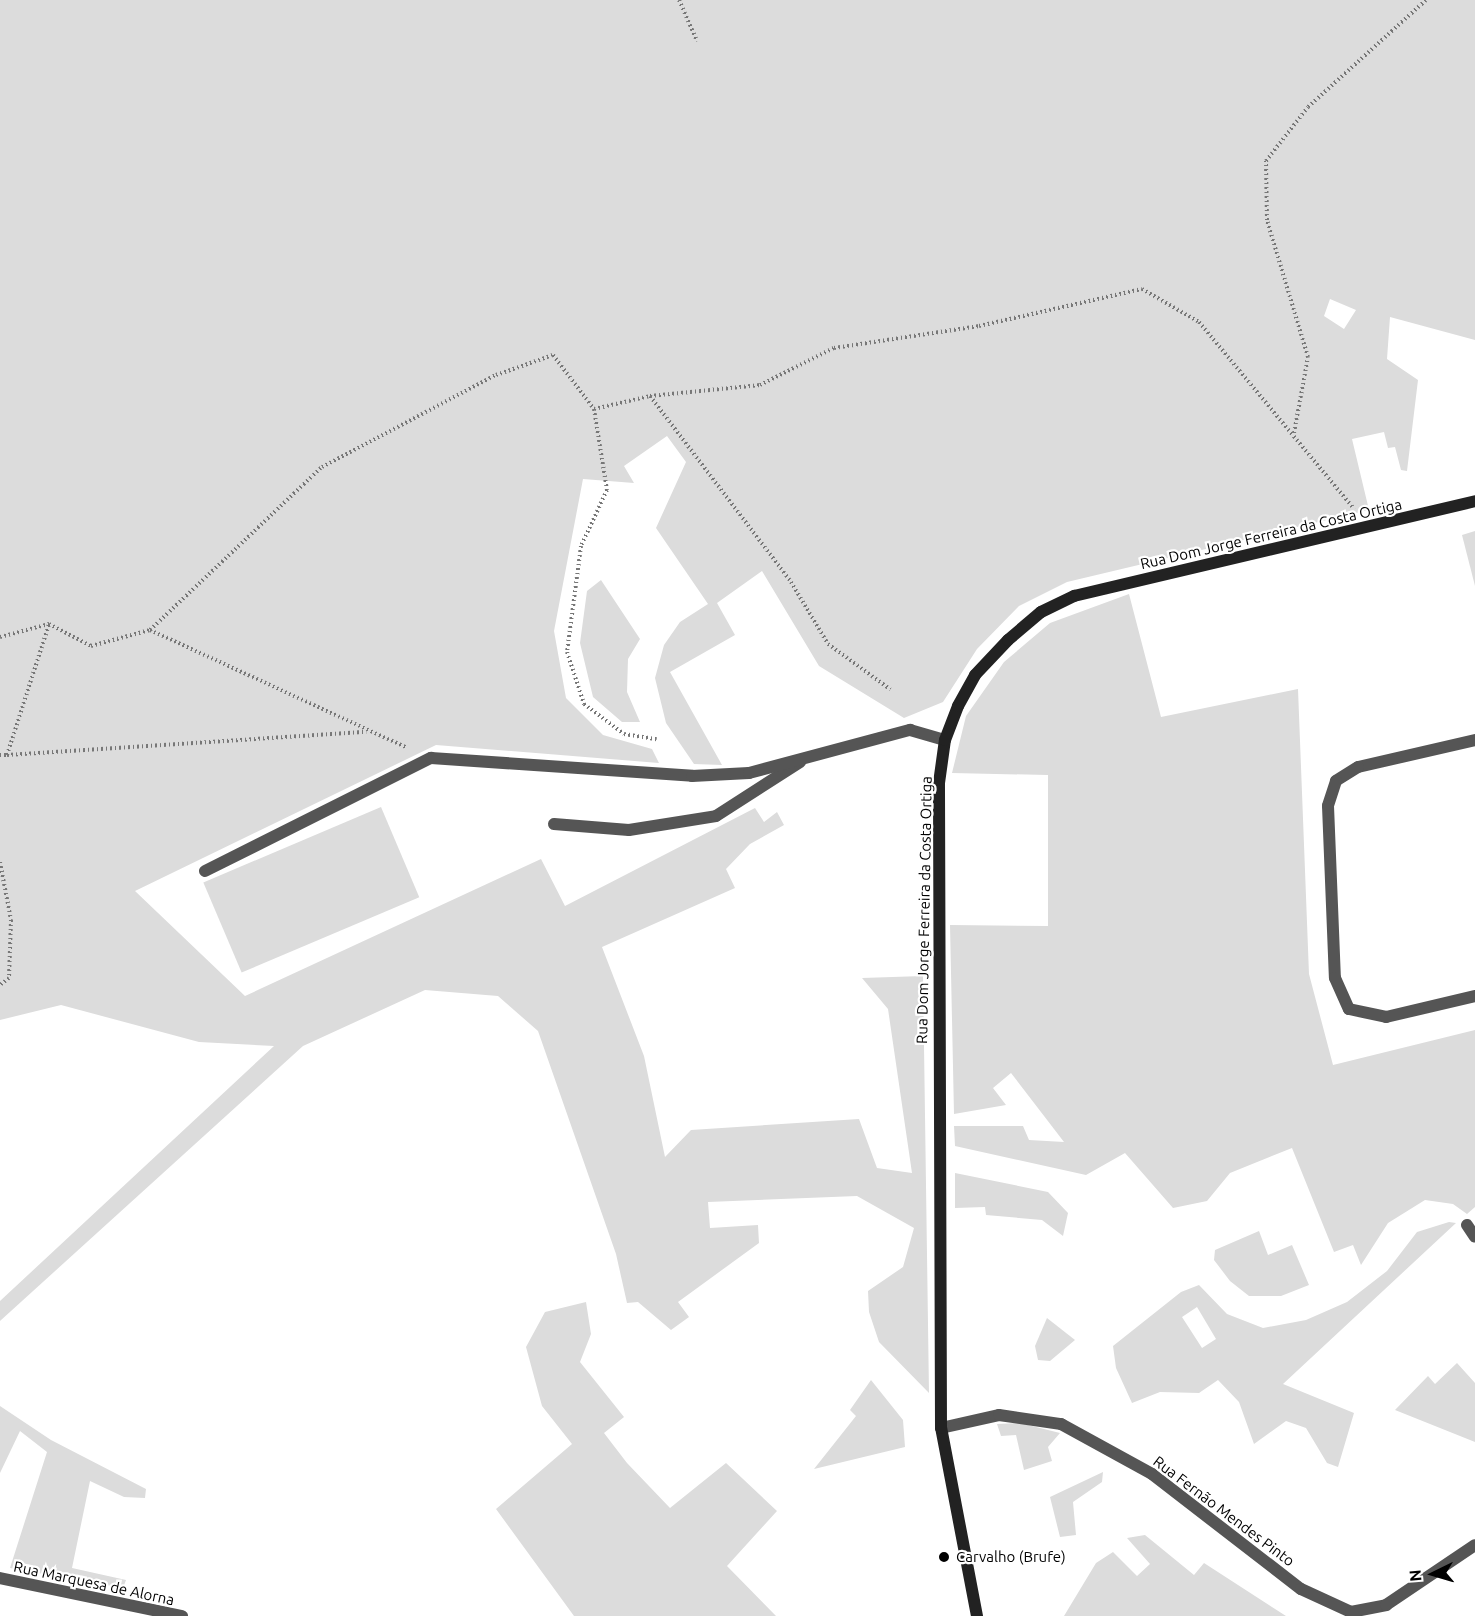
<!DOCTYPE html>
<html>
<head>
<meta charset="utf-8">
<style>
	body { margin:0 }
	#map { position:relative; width:1475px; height:1616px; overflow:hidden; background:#fff; font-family:Ubuntu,sans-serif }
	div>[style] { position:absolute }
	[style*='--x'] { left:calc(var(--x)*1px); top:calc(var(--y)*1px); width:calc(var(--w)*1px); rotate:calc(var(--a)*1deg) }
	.green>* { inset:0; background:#dcdcdc; transform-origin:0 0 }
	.path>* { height:4px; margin-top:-2px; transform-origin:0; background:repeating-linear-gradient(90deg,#777 0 1.5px,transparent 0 4.5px) }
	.lane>* { height:12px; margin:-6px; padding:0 6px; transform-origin:6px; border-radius:6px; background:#555 }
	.street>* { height:12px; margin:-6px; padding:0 6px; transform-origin:6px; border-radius:6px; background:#555 }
	.secondary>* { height:12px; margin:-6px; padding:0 6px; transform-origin:6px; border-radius:6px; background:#222 }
	.dots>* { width:16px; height:16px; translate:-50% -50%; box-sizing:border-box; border:3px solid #fff; border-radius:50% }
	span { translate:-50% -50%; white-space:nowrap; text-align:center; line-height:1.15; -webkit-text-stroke:4.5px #fff; paint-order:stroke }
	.street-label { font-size:15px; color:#000 }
	.poi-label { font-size:15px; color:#000 }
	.left { translate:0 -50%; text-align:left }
	.north { position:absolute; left:1403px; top:1544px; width:60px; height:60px; -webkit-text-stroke:4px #fff; paint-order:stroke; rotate:265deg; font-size:16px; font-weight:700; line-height:24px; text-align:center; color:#000 }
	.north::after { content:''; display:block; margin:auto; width:21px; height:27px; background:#000; clip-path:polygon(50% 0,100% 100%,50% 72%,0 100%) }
</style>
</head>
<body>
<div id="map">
	<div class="green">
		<div style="clip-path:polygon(evenodd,0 0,1475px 0,1475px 340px,1390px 317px,1387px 359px,1418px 380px,1407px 471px,1401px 470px,1395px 447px,1388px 448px,1384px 432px,1352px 439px,1369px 510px,1067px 582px,1019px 606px,977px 649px,943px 702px,904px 718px,819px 666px,762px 571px,717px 603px,735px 635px,670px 672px,722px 765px,694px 764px,666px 723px,655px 678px,664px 645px,680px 622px,708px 604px,656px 528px,686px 462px,667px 436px,624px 466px,634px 483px,583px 479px,554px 631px,566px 698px,603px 735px,652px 749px,659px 763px,436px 745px,135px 891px,245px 996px,541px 859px,565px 906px,755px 808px,764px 822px,777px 812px,784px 825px,750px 844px,726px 869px,735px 888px,602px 947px,644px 1056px,665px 1157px,691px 1130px,859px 1119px,877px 1168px,912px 1173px,888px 1009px,862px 978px,923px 976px,929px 1393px,879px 1342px,869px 1312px,868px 1291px,903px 1267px,914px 1228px,857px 1196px,708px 1202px,710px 1228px,758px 1225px,759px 1243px,678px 1302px,689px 1317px,671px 1330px,638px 1302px,627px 1303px,616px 1254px,538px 1031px,498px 996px,425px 990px,303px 1046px,0 1321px,0 1301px,274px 1046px,199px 1042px,61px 1005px,0 1020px,0 0,1330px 299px,1356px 310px,1344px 329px,1324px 316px,1330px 299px)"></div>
		<div style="clip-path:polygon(1475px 531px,1475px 586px,1462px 535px)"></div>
		<div style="clip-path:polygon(601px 580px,640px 639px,628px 659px,627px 692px,640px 722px,622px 722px,593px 697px,580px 643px,587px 591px)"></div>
		<div style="clip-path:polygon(1129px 594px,1161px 717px,1298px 689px,1309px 974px,1333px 1065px,1475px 1030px,1475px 1207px,1467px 1214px,1453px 1204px,1425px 1200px,1388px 1223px,1361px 1265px,1353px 1245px,1334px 1252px,1292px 1148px,1230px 1173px,1207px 1201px,1173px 1208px,1125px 1153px,1086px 1175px,955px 1146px,954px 1126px,1023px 1126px,1029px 1140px,1064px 1142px,1011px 1073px,993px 1088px,1006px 1105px,954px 1114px,950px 925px,1048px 926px,1048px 775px,952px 773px,966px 716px,1004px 662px,1050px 623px)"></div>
		<div style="left:381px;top:807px;width:98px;height:193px;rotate:67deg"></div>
		<div style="clip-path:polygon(955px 1173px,1048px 1192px,1068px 1213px,1063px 1236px,1042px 1220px,986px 1215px,985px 1207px,955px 1208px)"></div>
		<div style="clip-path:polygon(evenodd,1449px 1222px,1456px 1223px,1283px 1384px,1354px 1413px,1338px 1467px,1327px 1463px,1306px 1428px,1286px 1421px,1254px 1444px,1239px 1402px,1218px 1380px,1199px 1393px,1160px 1392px,1132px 1403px,1116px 1368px,1113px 1346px,1181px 1292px,1199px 1285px,1227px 1314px,1263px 1328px,1306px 1320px,1347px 1302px,1387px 1271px,1417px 1232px,1449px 1222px,1197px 1307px,1216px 1339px,1202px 1348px,1182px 1317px,1197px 1307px)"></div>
		<div style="clip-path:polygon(1259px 1231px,1268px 1255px,1292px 1245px,1309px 1285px,1281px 1296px,1249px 1296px,1230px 1281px,1214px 1260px,1215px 1250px)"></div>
		<div style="clip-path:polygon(586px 1302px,591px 1334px,580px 1362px,624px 1417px,604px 1433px,627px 1463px,670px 1508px,726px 1463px,777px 1511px,727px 1566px,776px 1616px,574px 1616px,496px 1509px,572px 1444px,542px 1406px,526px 1347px,545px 1312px)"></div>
		<div style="clip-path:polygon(1047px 1318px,1075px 1340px,1050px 1361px,1038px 1360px,1035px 1346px)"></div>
		<div style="clip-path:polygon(1457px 1363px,1475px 1383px,1475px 1442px,1395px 1410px,1428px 1376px,1435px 1384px)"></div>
		<div style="clip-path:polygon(871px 1380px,903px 1420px,905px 1447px,814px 1469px,856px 1416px,850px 1410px)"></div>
		<div style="clip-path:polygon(0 1406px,51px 1440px,146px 1489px,145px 1498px,124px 1497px,90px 1481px,72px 1568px,126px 1580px,123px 1588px,10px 1568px,47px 1452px,20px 1431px,0 1473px)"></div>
		<div style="clip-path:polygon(1020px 1423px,1060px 1433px,1048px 1447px,1052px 1461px,1024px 1470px,1016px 1435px,1001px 1436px,997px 1424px)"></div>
		<div style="clip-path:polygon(1103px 1472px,1102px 1482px,1073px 1502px,1076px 1535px,1060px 1537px,1050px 1497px)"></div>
		<div style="clip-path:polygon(1145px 1535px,1194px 1575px,1204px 1563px,1286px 1616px,1064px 1616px,1096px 1563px,1113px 1552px,1137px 1576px,1150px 1564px,1127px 1538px)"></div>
	</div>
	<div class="path">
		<div style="--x:679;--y:0;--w:45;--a:66.3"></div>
		<div style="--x:650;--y:396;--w:111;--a:-5.7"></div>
		<div style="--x:760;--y:385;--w:83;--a:-26.6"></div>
		<div style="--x:834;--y:348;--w:147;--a:-8.6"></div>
		<div style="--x:979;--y:326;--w:167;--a:-12.8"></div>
		<div style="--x:1142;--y:289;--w:66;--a:30.1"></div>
		<div style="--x:1199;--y:322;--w:243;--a:50.3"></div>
		<div style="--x:594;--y:409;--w:57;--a:-13.1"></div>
		<div style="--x:650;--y:396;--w:233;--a:52.8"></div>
		<div style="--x:791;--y:582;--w:72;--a:59.2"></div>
		<div style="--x:828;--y:644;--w:77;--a:36"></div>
		<div style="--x:1294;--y:433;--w:77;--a:-79.6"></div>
		<div style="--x:1308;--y:357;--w:143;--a:-106.7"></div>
		<div style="--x:1267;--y:220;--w:59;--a:-91"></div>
		<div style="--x:1266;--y:161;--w:68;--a:-52.1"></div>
		<div style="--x:1308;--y:107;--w:159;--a:-42.2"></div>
		<div style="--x:150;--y:630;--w:237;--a:-43.5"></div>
		<div style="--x:322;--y:467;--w:197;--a:-27.9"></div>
		<div style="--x:496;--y:375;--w:60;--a:-19.3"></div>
		<div style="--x:553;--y:355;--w:68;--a:52.8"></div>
		<div style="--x:594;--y:409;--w:82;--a:80.9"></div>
		<div style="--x:607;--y:490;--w:62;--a:114.9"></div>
		<div style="--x:581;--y:546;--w:107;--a:97.5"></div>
		<div style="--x:567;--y:652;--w:55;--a:71.9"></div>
		<div style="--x:584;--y:704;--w:50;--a:36.9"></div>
		<div style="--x:624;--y:734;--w:33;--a:9"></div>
		<div style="--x:0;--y:637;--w:51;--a:-14.9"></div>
		<div style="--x:49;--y:624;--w:47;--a:27.6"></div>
		<div style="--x:91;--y:646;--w:61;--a:-15.2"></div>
		<div style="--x:150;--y:630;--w:281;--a:24.6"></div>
		<div style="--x:0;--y:755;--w:7;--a:0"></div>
		<div style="--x:7;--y:755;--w:138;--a:-72.2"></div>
		<div style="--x:7;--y:755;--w:360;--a:-3.7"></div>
		<div style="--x:0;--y:862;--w:59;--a:79.3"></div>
		<div style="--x:11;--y:920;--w:58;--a:92"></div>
		<div style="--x:9;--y:978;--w:11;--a:142"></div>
	</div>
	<div class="lane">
		<div style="--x:554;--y:824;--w:75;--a:4.6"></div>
		<div style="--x:629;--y:830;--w:88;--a:-9.1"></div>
		<div style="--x:716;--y:816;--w:100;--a:-32.7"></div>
		<div style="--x:205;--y:871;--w:253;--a:-26.6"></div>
	</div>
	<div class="street">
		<div style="--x:1475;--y:740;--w:120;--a:167"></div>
		<div style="--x:1358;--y:767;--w:26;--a:148"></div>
		<div style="--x:1336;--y:781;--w:26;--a:108"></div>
		<div style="--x:1328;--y:806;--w:172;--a:87.7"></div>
		<div style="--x:1335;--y:978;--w:34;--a:66"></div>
		<div style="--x:1349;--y:1009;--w:38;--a:12"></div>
		<div style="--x:1386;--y:1017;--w:91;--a:-13.3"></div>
		<div style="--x:431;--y:758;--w:262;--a:3.9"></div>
		<div style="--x:692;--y:776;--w:57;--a:-3"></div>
		<div style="--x:749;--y:773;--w:167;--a:-15"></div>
		<div style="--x:910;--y:730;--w:36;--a:16"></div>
		<div style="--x:1467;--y:1225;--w:14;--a:56"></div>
		<div style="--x:941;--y:1428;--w:59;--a:-12.6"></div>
		<div style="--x:999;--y:1415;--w:63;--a:8.3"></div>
		<div style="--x:1061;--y:1424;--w:104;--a:28.8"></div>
		<div style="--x:1152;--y:1474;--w:188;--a:37.7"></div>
		<div style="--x:1301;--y:1589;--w:55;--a:24.7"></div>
		<div style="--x:1351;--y:1612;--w:36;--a:-11"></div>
		<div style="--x:1386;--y:1605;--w:107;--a:-34"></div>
		<div style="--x:0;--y:1578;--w:186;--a:11.8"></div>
	</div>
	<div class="secondary">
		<div style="--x:977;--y:1616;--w:191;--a:-100.8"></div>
		<div style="--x:941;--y:1428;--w:645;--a:-90.18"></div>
		<div style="--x:939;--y:783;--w:43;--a:-82.1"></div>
		<div style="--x:945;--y:740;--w:36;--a:-69"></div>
		<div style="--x:958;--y:706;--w:35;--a:-61"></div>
		<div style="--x:975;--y:675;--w:48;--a:-46.7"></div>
		<div style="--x:1008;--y:640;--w:43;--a:-40.3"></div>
		<div style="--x:1041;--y:612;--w:37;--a:-26"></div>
		<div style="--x:1074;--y:596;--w:412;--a:-13.3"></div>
	</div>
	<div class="dots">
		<div style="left:944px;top:1557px;background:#000"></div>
	</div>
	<div class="street-label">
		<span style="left:1271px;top:534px;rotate:-13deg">Rua Dom Jorge Ferreira da Costa Ortiga</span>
		<span style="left:924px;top:910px;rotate:-89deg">Rua Dom Jorge Ferreira da Costa Ortiga</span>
		<span style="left:1224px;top:1511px;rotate:37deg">Rua Fernão Mendes Pinto</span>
		<span style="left:94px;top:1583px;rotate:12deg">Rua Marquesa de Alorna</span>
	</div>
	<div class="poi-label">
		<span class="left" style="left:956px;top:1557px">Carvalho (Brufe)</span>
	</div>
	<div class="north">N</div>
</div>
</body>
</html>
